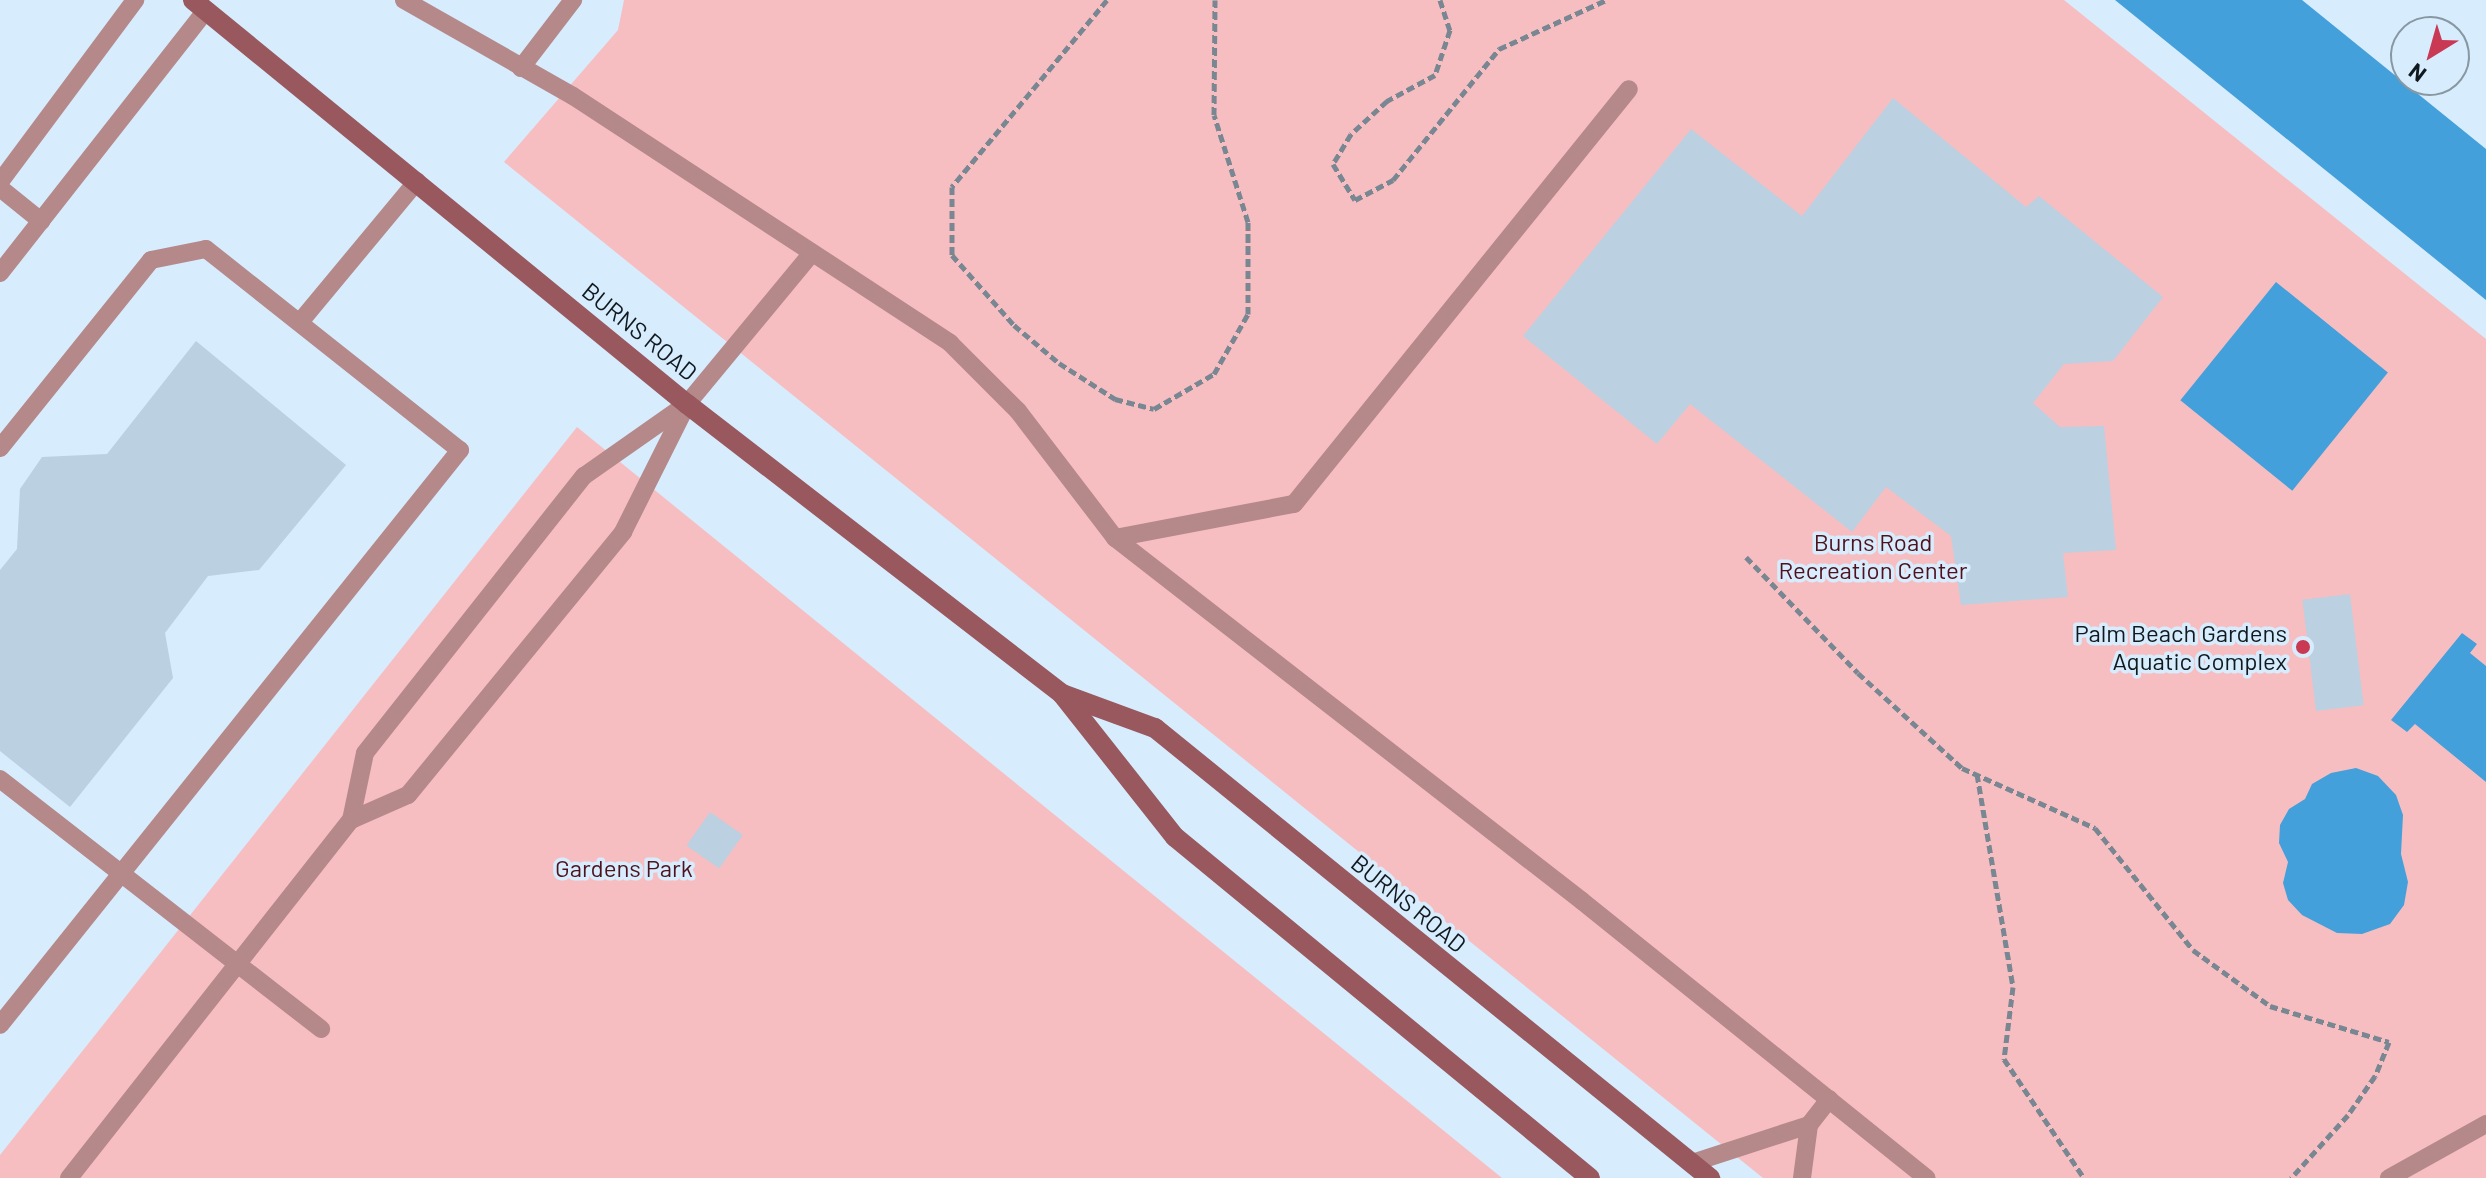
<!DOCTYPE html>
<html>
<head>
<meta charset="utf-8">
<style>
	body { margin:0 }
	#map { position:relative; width:2486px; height:1178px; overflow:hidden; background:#d7ecfc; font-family:Barlow,sans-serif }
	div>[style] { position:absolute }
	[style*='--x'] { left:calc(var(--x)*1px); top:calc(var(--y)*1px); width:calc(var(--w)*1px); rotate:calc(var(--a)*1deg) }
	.green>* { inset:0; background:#f7bec2 }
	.water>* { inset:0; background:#43a0db; transform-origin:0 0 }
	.building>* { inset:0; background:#bbd0e0; transform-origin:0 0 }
	.path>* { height:5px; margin-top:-2.5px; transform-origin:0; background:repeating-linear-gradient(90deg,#798792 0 8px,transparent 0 12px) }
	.lane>* { height:18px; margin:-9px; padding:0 9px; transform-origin:9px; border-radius:9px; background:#b5888a }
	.secondary>* { height:20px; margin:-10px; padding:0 10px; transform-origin:10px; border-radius:10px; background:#98585e }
	.dots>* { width:22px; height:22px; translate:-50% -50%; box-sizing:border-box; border:4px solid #d7ecfc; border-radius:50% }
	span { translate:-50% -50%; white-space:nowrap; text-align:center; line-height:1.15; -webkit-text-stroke:7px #d7ecfc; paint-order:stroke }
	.street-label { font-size:24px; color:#11191e }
	.park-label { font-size:24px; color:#4f111c }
	.poi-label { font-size:24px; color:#11191e }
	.right { translate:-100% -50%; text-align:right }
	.north { position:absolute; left:2390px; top:16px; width:80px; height:80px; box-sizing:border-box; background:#d7ecfc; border:2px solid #8898a3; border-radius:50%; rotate:217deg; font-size:22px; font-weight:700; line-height:32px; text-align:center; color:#11191e }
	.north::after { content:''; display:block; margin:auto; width:28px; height:36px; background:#c93954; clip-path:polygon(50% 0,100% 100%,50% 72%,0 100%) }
</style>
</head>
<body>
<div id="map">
	<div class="green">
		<div style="clip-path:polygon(624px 0,2064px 0,2486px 339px,2486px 1178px,1763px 1178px,504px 162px,618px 30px)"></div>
		<div style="clip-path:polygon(577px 427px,1502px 1178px,0 1178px,0 1155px)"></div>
	</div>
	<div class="water">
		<div style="clip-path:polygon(2115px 0,2302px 0,2486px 149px,2486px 300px)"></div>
		<div style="left:2276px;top:282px;width:144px;height:152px;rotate:39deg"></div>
		<div style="clip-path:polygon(2462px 633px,2477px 644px,2470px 653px,2486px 666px,2486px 782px,2415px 724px,2407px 732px,2391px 720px)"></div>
		<div style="clip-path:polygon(2356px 768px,2378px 776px,2396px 795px,2403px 815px,2401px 854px,2408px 882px,2404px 905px,2390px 924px,2362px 934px,2337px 933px,2302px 915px,2288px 900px,2283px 883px,2288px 862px,2279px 843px,2280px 825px,2289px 809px,2305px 799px,2312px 784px,2331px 773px)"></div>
	</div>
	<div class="building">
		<div style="clip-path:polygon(1893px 98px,2026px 207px,2039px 196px,2163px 297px,2113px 361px,2064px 364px,2033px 403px,2060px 427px,2104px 426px,2116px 550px,2063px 553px,2068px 597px,1961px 605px,1951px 536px,1886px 487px,1852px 532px,1690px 404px,1657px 444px,1523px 336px,1691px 129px,1802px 216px)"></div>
		<div style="clip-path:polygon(196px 341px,346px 465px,259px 570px,208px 576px,165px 633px,173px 678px,70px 807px,0 751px,0 570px,17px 549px,20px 489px,42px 457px,107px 454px)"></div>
		<div style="left:2350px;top:594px;width:112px;height:48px;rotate:83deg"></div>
		<div style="left:710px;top:812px;width:40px;height:41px;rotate:35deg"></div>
	</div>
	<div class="path">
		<div style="--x:1107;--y:0;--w:243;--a:129.7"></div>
		<div style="--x:952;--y:187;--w:68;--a:90"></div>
		<div style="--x:952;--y:255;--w:94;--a:48.5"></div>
		<div style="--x:1014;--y:325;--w:59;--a:40.2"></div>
		<div style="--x:1059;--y:363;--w:67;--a:32.7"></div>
		<div style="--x:1115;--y:399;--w:40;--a:14.4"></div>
		<div style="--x:1154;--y:409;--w:69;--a:-30.3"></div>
		<div style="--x:1214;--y:374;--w:69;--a:-60.5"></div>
		<div style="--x:1248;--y:314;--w:92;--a:-90"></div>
		<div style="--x:1248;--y:222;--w:112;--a:-107.6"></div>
		<div style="--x:1214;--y:115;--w:115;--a:-89.5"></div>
		<div style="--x:1440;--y:0;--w:32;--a:72"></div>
		<div style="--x:1450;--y:30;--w:47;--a:108.4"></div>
		<div style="--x:1435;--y:75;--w:55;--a:151.6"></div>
		<div style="--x:1387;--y:101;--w:49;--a:137.5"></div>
		<div style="--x:1351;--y:134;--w:35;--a:121"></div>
		<div style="--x:1333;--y:164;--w:42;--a:58.6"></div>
		<div style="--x:1355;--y:200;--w:43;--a:-27.8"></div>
		<div style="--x:1393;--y:180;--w:169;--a:-51"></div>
		<div style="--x:1499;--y:49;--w:118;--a:-24.6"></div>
		<div style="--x:1746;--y:557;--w:161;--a:46"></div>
		<div style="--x:1858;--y:673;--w:141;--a:42.4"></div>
		<div style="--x:1962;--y:768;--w:146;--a:24.3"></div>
		<div style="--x:2095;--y:828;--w:156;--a:51.2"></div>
		<div style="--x:2193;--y:950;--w:95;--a:36"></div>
		<div style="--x:2270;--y:1006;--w:124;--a:16.8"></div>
		<div style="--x:2389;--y:1042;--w:37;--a:112"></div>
		<div style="--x:2375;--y:1076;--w:47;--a:124.7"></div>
		<div style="--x:2348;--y:1115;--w:85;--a:132.1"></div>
		<div style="--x:1977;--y:774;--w:216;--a:80.4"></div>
		<div style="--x:2013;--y:987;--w:73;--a:97.1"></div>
		<div style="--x:2004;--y:1059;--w:143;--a:56.1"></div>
	</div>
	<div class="lane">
		<div style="--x:404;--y:0;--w:194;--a:29.6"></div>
		<div style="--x:573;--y:96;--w:451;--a:33.2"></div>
		<div style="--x:950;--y:343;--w:96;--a:45"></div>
		<div style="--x:1018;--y:411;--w:160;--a:52.6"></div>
		<div style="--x:1115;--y:538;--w:591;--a:37.86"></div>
		<div style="--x:1582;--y:901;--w:442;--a:38.8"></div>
		<div style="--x:521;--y:68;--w:86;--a:-52.6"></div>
		<div style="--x:0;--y:182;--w:227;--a:-53.4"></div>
		<div style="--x:0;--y:188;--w:53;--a:38.8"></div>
		<div style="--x:0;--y:273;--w:334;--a:-51.9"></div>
		<div style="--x:300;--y:322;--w:183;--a:-50.3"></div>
		<div style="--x:0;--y:448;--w:241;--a:-51.2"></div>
		<div style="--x:151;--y:260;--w:56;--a:-11.3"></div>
		<div style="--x:206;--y:249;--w:324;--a:38.4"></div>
		<div style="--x:460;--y:450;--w:736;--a:128.66"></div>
		<div style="--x:1115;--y:538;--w:182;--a:-10.8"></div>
		<div style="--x:1294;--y:504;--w:533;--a:-51.09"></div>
		<div style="--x:0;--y:779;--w:407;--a:37.9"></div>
		<div style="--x:351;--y:820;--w:62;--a:-23.7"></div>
		<div style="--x:408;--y:795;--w:340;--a:-50.7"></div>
		<div style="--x:623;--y:532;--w:143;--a:-63.4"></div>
		<div style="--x:687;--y:404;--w:196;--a:-50.4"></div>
		<div style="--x:1692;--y:1163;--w:123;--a:-18"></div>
		<div style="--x:1809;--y:1125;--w:33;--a:-52"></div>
		<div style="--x:69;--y:1178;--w:456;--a:-51.8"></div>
		<div style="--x:351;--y:820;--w:68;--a:-78.2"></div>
		<div style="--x:365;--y:753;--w:353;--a:-51.7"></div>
		<div style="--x:584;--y:476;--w:126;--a:-35"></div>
		<div style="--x:1802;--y:1178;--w:53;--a:-82.5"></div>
		<div style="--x:2389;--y:1178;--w:111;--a:-29.1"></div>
	</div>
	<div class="secondary">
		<div style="--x:193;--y:0;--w:638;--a:39.28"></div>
		<div style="--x:687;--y:404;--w:474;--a:37.7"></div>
		<div style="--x:1062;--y:694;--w:182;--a:51.7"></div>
		<div style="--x:1175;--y:837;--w:537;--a:39.41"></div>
		<div style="--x:1062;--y:694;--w:99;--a:20.1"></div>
		<div style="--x:1155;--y:728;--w:715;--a:39.04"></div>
	</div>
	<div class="dots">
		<div style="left:2303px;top:647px;background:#c93954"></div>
	</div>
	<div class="street-label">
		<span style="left:640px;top:331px;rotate:39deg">BURNS ROAD</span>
		<span style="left:1409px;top:903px;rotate:39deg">BURNS ROAD</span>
	</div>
	<div class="park-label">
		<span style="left:1873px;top:556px">Burns Road<br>Recreation Center</span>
		<span style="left:624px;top:868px">Gardens Park</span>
	</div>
	<div class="poi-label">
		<span class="right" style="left:2287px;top:647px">Palm Beach Gardens<br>Aquatic Complex</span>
	</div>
	<div class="north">N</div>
</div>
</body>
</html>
